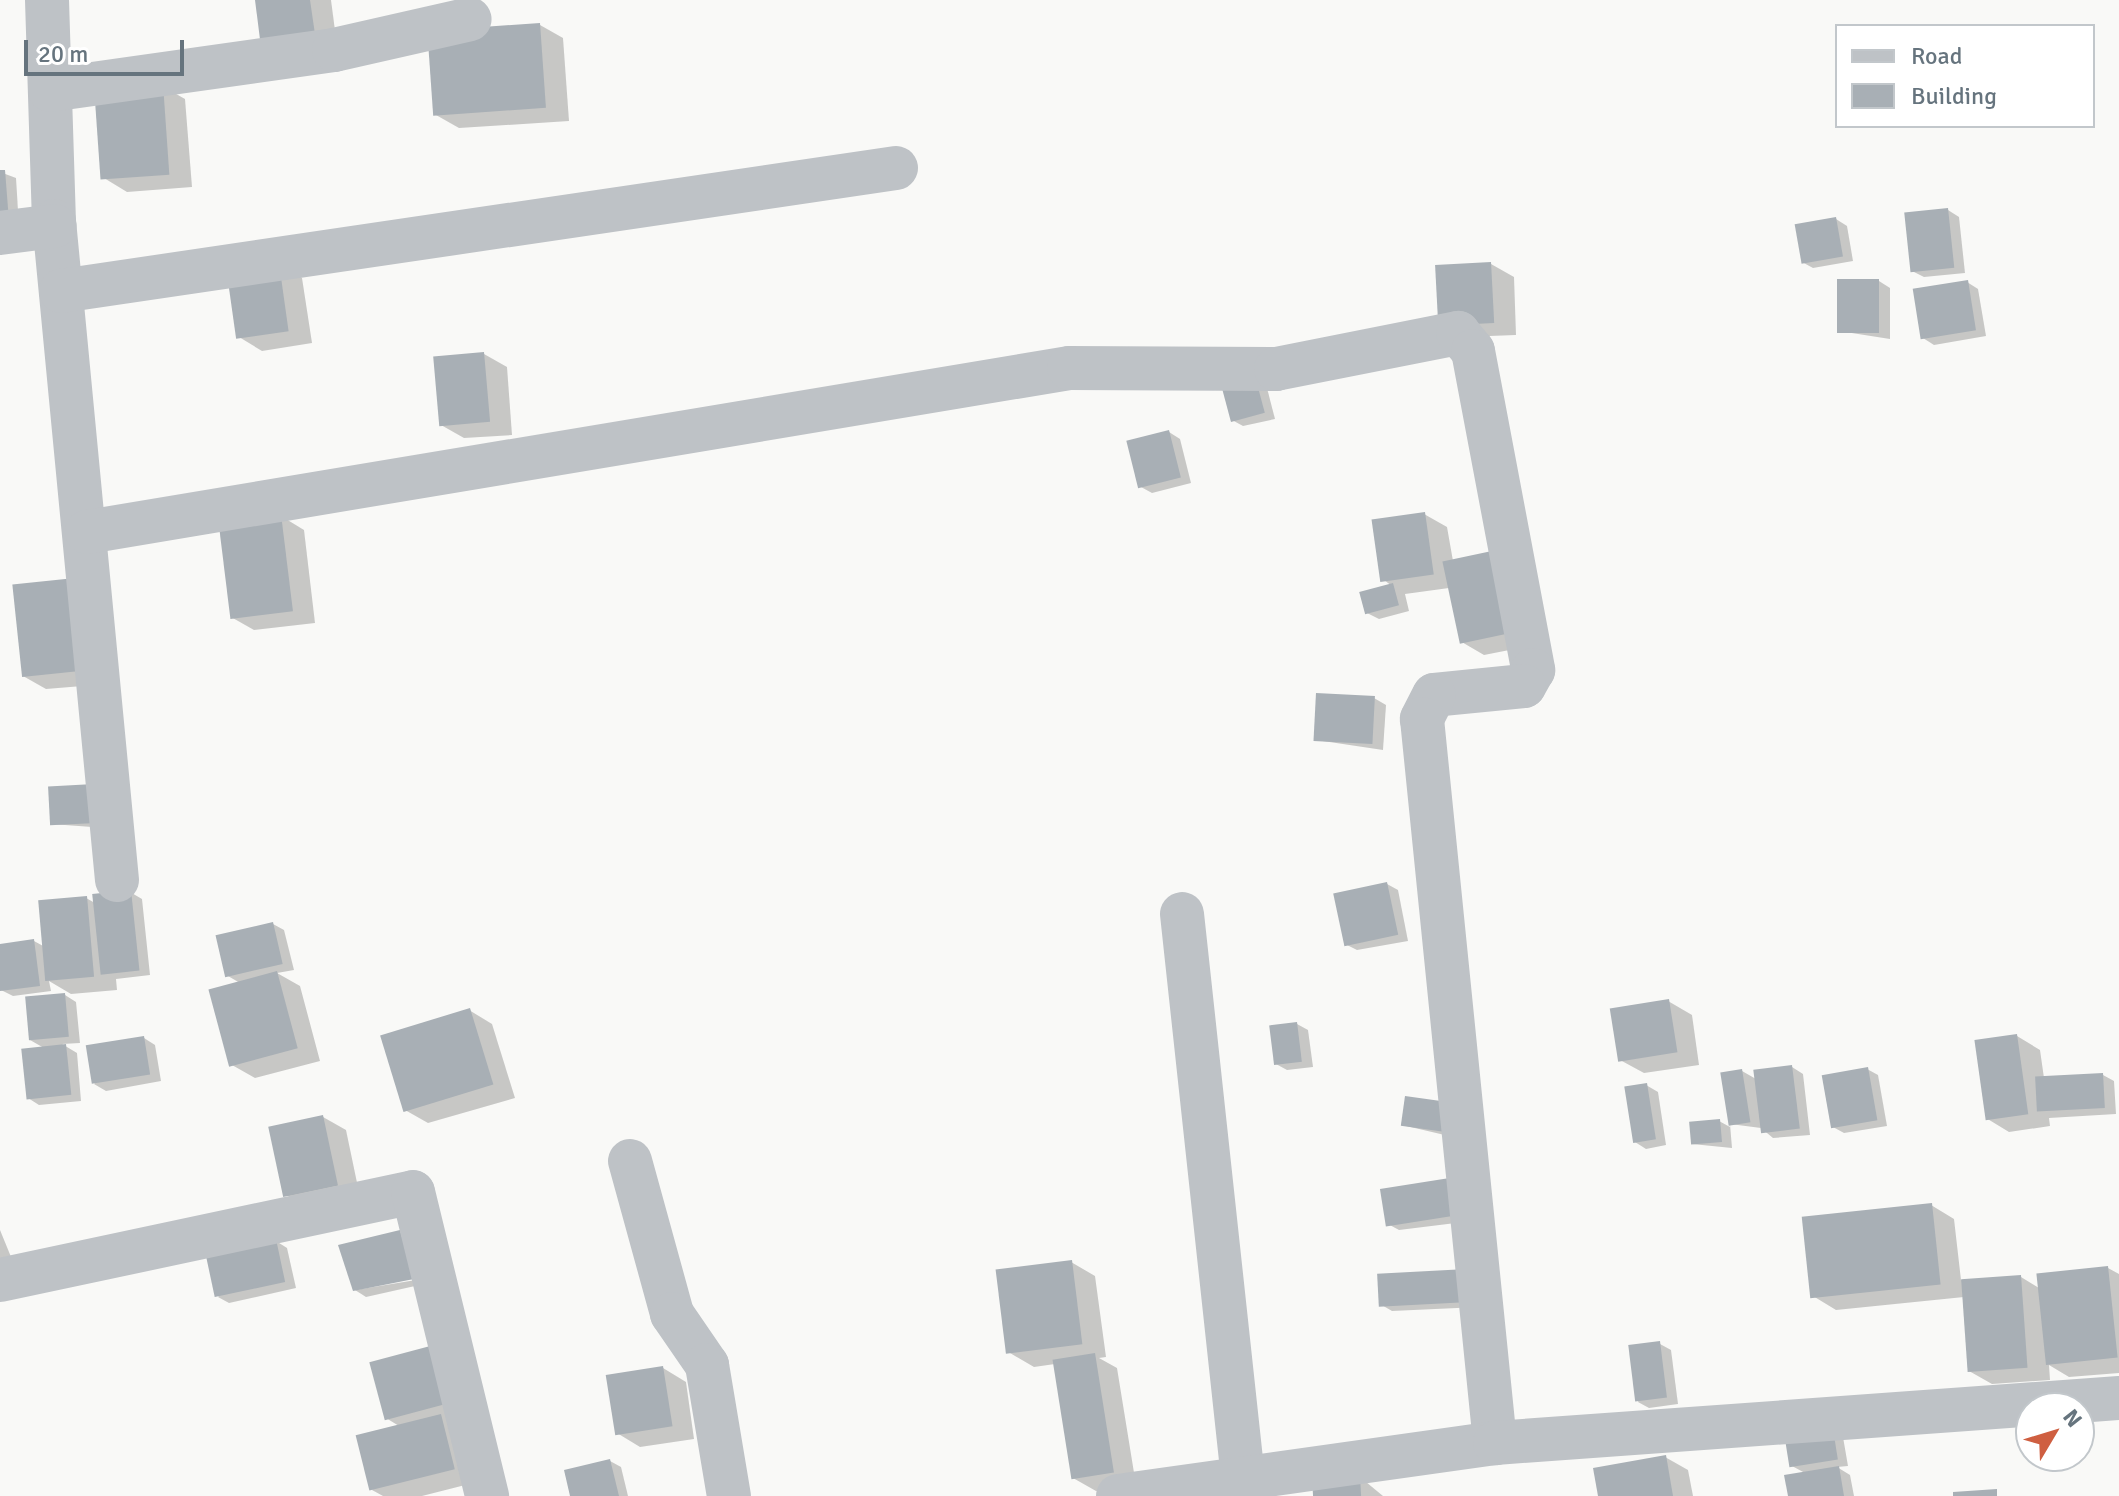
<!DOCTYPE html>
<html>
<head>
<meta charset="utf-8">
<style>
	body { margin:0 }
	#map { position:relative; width:2119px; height:1496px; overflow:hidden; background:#f9f9f7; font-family:Signika,sans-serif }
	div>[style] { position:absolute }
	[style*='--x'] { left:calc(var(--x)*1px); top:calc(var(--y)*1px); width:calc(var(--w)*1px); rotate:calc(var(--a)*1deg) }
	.shadow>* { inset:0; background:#0003 }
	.building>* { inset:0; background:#a8afb5; transform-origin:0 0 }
	.minor>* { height:44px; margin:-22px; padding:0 22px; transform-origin:22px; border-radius:22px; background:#bec2c6 }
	span { translate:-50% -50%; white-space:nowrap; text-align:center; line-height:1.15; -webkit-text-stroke:8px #fff; paint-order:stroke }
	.legend { position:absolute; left:1835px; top:24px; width:260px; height:104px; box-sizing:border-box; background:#fff; border:2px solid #c2c7cb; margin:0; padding:10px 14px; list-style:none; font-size:24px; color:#66747e }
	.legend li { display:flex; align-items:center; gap:16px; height:40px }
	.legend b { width:40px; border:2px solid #c2c7cb }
	.north { position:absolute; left:2015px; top:1392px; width:80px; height:80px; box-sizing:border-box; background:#fff; border:2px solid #c2c7cb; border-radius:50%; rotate:52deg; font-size:22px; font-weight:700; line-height:32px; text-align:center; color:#66747e }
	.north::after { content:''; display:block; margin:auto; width:28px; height:36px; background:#cf5f41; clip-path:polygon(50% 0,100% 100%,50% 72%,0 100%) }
	.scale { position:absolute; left:24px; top:40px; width:160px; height:36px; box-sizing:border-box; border:4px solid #66747e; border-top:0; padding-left:10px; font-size:24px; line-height:28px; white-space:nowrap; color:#66747e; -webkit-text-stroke:6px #fff; paint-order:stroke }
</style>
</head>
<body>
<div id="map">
	<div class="shadow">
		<div style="clip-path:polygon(257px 0,331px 0,339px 61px)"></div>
		<div style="clip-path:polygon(540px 25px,563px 38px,569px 121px,459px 128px,436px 115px)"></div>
		<div style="clip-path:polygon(162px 86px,185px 99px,192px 187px,127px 192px,104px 178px)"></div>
		<div style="clip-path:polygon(0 172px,16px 178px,19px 227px,0 228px)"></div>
		<div style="clip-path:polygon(1948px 210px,1959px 217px,1965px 273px,1924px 277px,1912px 271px)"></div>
		<div style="clip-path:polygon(1836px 219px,1847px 226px,1853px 261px,1813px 268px,1802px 262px)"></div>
		<div style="clip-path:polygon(1491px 264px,1514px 277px,1516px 335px,1463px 337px)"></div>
		<div style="clip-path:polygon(279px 265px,302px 278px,312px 343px,262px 351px,239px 337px)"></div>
		<div style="clip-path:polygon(1879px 281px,1890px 288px,1890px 339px,1839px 331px)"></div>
		<div style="clip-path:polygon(1967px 282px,1978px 289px,1986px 336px,1934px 345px,1923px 338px)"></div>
		<div style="clip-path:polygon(484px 354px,507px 367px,512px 435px,464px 438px,441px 425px)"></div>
		<div style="clip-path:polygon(1267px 388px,1275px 419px,1243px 426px,1232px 420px,1224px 390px)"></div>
		<div style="clip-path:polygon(1169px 432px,1180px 439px,1191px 483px,1152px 493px,1141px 487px)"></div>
		<div style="clip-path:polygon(1424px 514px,1447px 527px,1453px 561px,1545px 643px,1484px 655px,1460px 641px,1449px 588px,1405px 594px,1409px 611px,1379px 619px,1367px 613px,1392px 586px,1384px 580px)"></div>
		<div style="clip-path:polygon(281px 516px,304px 530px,315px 623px,254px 630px,231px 617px)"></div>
		<div style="clip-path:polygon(15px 586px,107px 684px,46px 689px,23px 676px)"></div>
		<div style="clip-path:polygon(1374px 698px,1386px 705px,1383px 750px,1316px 740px)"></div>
		<div style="clip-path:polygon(50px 788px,106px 828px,51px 824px)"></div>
		<div style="clip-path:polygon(1387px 884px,1398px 890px,1408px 941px,1357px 950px,1345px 944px)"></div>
		<div style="clip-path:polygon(130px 892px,142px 899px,150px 975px,116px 979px,117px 990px,71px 994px,49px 981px,51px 991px,13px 996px,1px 990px,0 946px,34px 941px,45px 947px,86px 898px,95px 903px)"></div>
		<div style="clip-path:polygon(273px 924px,284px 930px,294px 970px,277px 973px,300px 986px,320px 1061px,255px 1078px,232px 1065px,240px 983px,228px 976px)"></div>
		<div style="clip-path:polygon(65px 995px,76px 1002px,80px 1043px,62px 1044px,77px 1053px,81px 1101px,39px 1105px,28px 1098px,44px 1048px,30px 1040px)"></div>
		<div style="clip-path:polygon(1668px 1001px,1692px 1015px,1699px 1065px,1644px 1073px,1620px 1060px)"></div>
		<div style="clip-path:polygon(469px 1010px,492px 1024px,515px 1098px,428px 1123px,405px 1110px)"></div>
		<div style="clip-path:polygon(1297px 1024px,1308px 1030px,1313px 1067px,1287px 1070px,1276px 1064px)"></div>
		<div style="clip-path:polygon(2017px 1036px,2040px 1050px,2044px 1078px,2103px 1075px,2114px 1081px,2116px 1114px,2049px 1118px,2050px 1126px,2009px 1132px,1986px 1118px)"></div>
		<div style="clip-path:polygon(144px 1038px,155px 1045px,161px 1081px,106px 1091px,94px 1084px)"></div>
		<div style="clip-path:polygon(1792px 1067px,1803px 1074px,1810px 1135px,1773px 1138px,1761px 1128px,1730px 1124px,1732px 1148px,1692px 1144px,1719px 1121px,1730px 1127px,1722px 1074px,1742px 1071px,1756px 1079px)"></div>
		<div style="clip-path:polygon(1867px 1069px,1878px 1075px,1887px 1126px,1844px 1133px,1833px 1127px)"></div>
		<div style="clip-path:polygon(1646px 1085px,1658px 1092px,1666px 1145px,1646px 1149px,1635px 1142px)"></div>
		<div style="clip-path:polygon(1459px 1106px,1466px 1140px,1402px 1125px)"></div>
		<div style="clip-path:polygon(323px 1117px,346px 1130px,360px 1197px,308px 1208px,285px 1194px)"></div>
		<div style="clip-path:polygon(1383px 1189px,1472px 1221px,1399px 1230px,1388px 1224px)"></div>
		<div style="clip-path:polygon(1931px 1205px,1954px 1219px,1961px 1280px,2021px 1277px,2039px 1288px,2108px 1268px,2119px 1274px,2119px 1373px,2069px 1377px,2049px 1365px,2050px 1380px,1992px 1384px,1969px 1371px,1964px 1297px,1836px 1310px,1813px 1296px)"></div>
		<div style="clip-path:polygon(0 1230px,18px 1274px,0 1282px)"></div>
		<div style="clip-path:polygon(276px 1241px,287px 1248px,296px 1288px,229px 1303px,218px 1297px)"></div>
		<div style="clip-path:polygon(1071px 1262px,1095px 1276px,1106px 1357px,1099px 1358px,1117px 1368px,1136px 1485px,1096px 1491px,1073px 1478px,1055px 1364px,1034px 1367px,1010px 1353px)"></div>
		<div style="clip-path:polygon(1379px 1275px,1479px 1307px,1392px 1311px,1380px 1304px)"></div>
		<div style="clip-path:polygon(422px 1279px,424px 1284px,366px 1297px,355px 1290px)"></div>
		<div style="clip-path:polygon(1660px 1344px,1671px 1350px,1678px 1404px,1649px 1408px,1638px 1402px)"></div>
		<div style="clip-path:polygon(433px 1348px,477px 1482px,422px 1496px,383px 1496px,372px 1490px,399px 1426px,386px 1418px)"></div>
		<div style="clip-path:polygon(663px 1368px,686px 1382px,694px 1439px,640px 1447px,617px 1433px)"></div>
		<div style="clip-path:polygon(1843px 1437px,1848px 1466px,1837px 1467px,1850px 1475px,1854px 1496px,1790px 1496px,1805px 1473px,1792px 1466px,1787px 1438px)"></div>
		<div style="clip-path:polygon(1665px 1457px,1688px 1470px,1693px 1496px,1600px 1496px)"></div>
		<div style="clip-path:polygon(610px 1461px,621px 1467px,628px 1496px,572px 1496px)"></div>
		<div style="clip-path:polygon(1360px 1477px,1383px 1496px,1314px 1496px)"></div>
	</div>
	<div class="building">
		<div style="clip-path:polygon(255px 0,310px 0,317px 48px,262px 55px)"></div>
		<div style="left:540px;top:23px;width:85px;height:113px;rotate:86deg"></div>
		<div style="left:163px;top:84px;width:91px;height:69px;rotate:86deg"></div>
		<div style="clip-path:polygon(0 170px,5px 170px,9px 221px,0 222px)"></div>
		<div style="left:1948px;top:208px;width:60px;height:44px;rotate:84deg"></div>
		<div style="left:1836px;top:217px;width:40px;height:42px;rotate:80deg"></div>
		<div style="left:1491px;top:262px;width:61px;height:56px;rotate:87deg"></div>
		<div style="left:279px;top:263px;width:69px;height:53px;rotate:82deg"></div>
		<div style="left:1837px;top:279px;width:42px;height:54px"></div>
		<div style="left:1968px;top:280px;width:51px;height:56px;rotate:81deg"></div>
		<div style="left:484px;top:352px;width:70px;height:51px;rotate:85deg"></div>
		<div style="left:1256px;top:380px;width:34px;height:35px;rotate:75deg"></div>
		<div style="left:1169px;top:430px;width:49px;height:44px;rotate:76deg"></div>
		<div style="left:1425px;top:512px;width:63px;height:54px;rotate:82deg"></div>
		<div style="left:281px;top:514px;width:98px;height:63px;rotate:83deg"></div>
		<div style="left:1506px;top:548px;width:84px;height:65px;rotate:78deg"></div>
		<div style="left:75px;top:578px;width:93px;height:63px;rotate:84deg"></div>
		<div style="left:1393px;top:583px;width:23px;height:35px;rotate:75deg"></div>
		<div style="left:1316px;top:693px;width:59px;height:48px;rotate:3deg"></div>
		<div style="left:94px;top:784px;width:39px;height:46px;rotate:87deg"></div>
		<div style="left:1387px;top:882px;width:54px;height:55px;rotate:78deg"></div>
		<div style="left:131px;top:890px;width:81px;height:39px;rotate:84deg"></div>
		<div style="left:87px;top:896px;width:81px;height:49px;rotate:85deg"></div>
		<div style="left:273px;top:922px;width:43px;height:59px;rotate:77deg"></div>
		<div style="clip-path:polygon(34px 939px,40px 986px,0 991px,0 944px)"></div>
		<div style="left:277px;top:971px;width:80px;height:71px;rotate:75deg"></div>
		<div style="left:65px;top:993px;width:44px;height:40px;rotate:85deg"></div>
		<div style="left:1669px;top:999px;width:54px;height:60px;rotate:81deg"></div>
		<div style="left:470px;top:1008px;width:80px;height:94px;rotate:73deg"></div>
		<div style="left:1297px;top:1022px;width:40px;height:28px;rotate:83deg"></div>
		<div style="left:2017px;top:1034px;width:81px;height:43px;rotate:82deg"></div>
		<div style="left:144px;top:1036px;width:39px;height:59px;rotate:81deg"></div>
		<div style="left:66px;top:1044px;width:51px;height:45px;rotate:84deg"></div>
		<div style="left:1792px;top:1065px;width:64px;height:39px;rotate:83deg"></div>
		<div style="left:1868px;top:1067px;width:54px;height:47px;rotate:80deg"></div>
		<div style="left:1742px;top:1069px;width:54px;height:22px;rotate:81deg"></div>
		<div style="left:2103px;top:1073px;width:35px;height:68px;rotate:87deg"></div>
		<div style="left:1647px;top:1083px;width:57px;height:23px;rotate:81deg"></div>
		<div style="left:1405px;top:1096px;width:56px;height:30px;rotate:8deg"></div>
		<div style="left:323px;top:1115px;width:72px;height:56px;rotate:78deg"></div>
		<div style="left:1720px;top:1119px;width:23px;height:31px;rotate:85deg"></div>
		<div style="left:1456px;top:1177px;width:38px;height:77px;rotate:81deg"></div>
		<div style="left:1932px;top:1203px;width:82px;height:131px;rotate:84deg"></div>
		<div style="clip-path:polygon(400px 1230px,414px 1279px,353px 1291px,338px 1245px)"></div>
		<div style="left:276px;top:1239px;width:44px;height:72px;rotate:78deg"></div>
		<div style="left:1072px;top:1260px;width:85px;height:77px;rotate:83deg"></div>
		<div style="left:2108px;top:1266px;width:92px;height:72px;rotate:84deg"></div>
		<div style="left:1467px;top:1269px;width:33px;height:90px;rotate:87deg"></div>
		<div style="left:2021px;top:1275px;width:93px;height:60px;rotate:86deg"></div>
		<div style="left:1660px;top:1341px;width:57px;height:32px;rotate:83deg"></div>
		<div style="left:434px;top:1345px;width:60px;height:67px;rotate:75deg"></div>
		<div style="left:1095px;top:1353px;width:121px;height:43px;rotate:81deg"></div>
		<div style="left:663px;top:1366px;width:61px;height:58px;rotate:81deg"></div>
		<div style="left:441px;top:1414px;width:57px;height:88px;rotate:76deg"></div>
		<div style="left:1833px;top:1429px;width:31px;height:49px;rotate:81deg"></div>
		<div style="clip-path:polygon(1666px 1455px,1673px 1496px,1598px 1496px,1593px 1468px)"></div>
		<div style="clip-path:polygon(610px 1459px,619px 1496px,570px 1496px,564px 1470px)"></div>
		<div style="clip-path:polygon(1839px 1466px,1844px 1496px,1788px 1496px,1784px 1475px)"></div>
		<div style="left:1360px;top:1475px;width:21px;height:48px;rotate:87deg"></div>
		<div style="clip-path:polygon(1997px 1489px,1997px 1496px,1953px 1496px,1953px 1492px)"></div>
	</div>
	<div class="minor">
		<div style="--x:47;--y:0;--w:221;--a:88.2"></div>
		<div style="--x:54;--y:221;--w:662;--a:84.54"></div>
		<div style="--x:50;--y:90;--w:287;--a:-8"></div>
		<div style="--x:334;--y:50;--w:139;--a:-12.8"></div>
		<div style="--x:0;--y:233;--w:55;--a:-7.3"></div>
		<div style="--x:61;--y:291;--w:844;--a:-8.38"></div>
		<div style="--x:87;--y:532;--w:996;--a:-9.48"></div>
		<div style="--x:1069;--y:368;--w:207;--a:0.3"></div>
		<div style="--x:1276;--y:369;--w:186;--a:-11.2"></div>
		<div style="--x:1458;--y:333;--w:23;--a:50"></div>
		<div style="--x:1473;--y:351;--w:325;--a:79.3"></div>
		<div style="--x:1533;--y:670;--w:18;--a:119"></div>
		<div style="--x:1524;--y:686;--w:90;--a:174.3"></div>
		<div style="--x:1434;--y:695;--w:27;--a:117"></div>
		<div style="--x:1422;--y:719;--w:728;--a:84.24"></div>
		<div style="--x:1182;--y:914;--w:567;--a:83.83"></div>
		<div style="--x:630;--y:1161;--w:159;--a:74.6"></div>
		<div style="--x:672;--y:1314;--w:62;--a:55.5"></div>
		<div style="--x:707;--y:1365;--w:133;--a:80.5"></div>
		<div style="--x:0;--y:1280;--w:422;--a:-12"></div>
		<div style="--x:413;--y:1192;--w:313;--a:76.3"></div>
		<div style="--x:1118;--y:1496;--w:381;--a:-8"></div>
		<div style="--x:1495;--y:1443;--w:626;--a:-4.12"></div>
	</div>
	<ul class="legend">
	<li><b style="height:10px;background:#bec2c6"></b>Road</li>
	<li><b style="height:22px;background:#a8afb5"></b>Building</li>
	</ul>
	<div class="north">N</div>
	<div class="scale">20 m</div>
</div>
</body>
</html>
